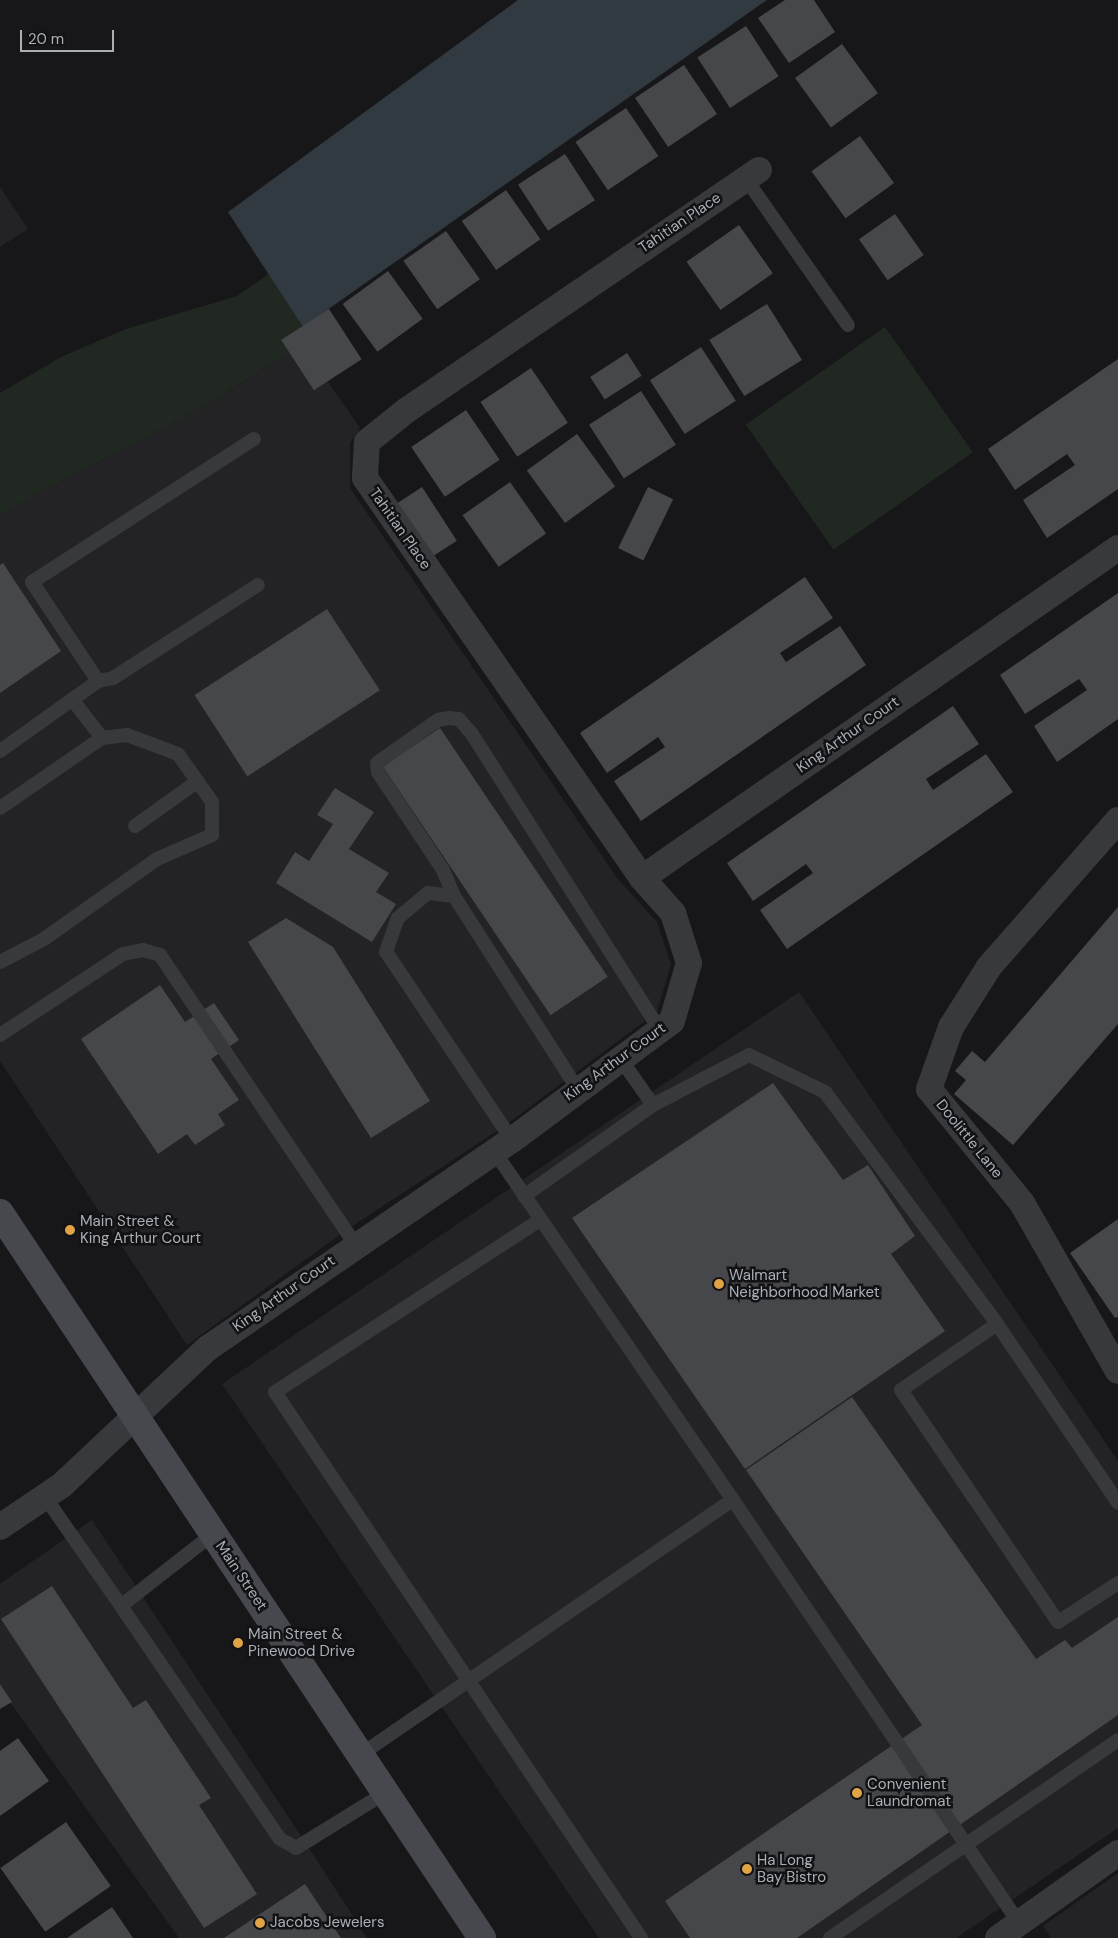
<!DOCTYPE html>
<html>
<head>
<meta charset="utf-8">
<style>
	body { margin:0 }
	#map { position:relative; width:1118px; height:1938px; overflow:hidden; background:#171719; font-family:"DM Sans",sans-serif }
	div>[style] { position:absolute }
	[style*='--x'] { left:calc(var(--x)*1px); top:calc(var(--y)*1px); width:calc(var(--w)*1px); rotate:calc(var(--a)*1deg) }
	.built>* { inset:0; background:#232325 }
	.green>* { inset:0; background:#212822; transform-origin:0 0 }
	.water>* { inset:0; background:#313a40 }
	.building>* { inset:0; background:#46474b; transform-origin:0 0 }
	.lane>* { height:14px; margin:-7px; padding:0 7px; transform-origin:7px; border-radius:7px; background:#38393d }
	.street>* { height:26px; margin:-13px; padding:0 13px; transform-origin:13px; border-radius:13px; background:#38393d }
	.secondary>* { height:28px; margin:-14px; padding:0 14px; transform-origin:14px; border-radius:14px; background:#46484d }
	.dots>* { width:14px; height:14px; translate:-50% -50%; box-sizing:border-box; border:2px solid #121214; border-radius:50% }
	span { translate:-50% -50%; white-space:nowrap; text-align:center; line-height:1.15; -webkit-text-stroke:5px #121214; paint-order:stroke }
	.street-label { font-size:15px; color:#aaafb7 }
	.poi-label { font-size:15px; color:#aaafb7 }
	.left { translate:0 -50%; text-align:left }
	.scale { position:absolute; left:20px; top:30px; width:94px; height:22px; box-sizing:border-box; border:2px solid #aaafb7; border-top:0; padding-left:6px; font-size:15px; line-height:18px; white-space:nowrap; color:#aaafb7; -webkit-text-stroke:4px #121214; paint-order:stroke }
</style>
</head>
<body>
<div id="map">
	<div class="built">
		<div style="clip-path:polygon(0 187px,28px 229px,0 247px)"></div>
		<div style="clip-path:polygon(302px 344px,360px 428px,350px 443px,350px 488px,617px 878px,657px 922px,671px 964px,657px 1012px,503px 1127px,345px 1231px,187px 1345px,0 1061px,0 514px,205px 406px)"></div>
		<div style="clip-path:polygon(799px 992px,1118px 1461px,1118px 1828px,956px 1938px,599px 1938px,222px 1384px)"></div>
		<div style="clip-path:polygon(92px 1520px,307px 1845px,367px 1938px,179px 1938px,0 1688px,0 1584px)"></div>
		<div style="clip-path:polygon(1118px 1873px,1118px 1938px,1051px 1938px,1043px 1926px)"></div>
	</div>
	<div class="green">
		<div style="clip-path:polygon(269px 274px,303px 327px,302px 344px,205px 406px,0 514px,0 393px,61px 357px,126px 329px,237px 296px)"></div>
		<div style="left:885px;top:327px;width:153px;height:170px;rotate:55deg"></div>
	</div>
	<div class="water">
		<div style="clip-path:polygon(518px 0,767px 0,303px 327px,228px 212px)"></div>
	</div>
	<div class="building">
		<div style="clip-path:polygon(785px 0,814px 0,835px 32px,789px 63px,758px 18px)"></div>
		<div style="left:746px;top:26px;width:60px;height:58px;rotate:57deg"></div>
		<div style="left:842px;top:44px;width:61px;height:58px;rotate:54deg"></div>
		<div style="left:684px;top:65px;width:59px;height:59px;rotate:56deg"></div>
		<div style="left:626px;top:108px;width:58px;height:61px;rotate:56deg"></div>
		<div style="left:860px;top:136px;width:58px;height:60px;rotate:54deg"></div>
		<div style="left:565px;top:154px;width:55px;height:56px;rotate:57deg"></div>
		<div style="left:506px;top:190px;width:60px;height:54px;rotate:55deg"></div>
		<div style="left:895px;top:214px;width:50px;height:44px;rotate:55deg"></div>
		<div style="left:739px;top:225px;width:59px;height:64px;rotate:55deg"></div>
		<div style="left:446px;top:231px;width:59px;height:52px;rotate:55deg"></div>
		<div style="left:388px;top:271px;width:59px;height:56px;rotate:54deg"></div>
		<div style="left:767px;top:304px;width:66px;height:68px;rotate:58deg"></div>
		<div style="left:329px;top:309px;width:60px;height:57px;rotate:57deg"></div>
		<div style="left:701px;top:347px;width:64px;height:61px;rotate:57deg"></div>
		<div style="left:627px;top:353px;width:27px;height:44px;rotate:57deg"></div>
		<div style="clip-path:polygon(1118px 359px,1118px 489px,1047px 538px,1023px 500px,1075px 465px,1067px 454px,1015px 490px,988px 449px)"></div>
		<div style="left:531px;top:368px;width:66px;height:61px;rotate:56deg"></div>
		<div style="left:641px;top:391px;width:64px;height:62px;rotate:57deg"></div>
		<div style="left:466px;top:410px;width:60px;height:66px;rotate:56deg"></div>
		<div style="left:577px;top:434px;width:65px;height:62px;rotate:54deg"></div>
		<div style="left:510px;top:482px;width:63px;height:58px;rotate:55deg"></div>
		<div style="left:422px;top:487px;width:64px;height:31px;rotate:57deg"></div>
		<div style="left:648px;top:487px;width:28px;height:68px;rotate:26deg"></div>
		<div style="clip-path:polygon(3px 563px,61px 651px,0 693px,0 565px)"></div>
		<div style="clip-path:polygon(805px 577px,833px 618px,780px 653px,786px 662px,840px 626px,866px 665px,641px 821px,614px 781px,665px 747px,658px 737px,607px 773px,580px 733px)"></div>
		<div style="clip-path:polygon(1118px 593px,1118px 719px,1057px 762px,1034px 726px,1087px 690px,1079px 679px,1025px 714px,1000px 675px)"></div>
		<div style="left:327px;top:609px;width:97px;height:158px;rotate:57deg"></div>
		<div style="clip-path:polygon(953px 706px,979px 744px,926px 779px,933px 790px,986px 754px,1013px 792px,787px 949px,760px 910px,813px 873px,806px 864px,753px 901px,727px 863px)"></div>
		<div style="left:440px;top:728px;width:300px;height:69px;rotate:56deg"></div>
		<div style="clip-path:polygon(335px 788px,374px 812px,349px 849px,389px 873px,376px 892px,396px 904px,372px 942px,276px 883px,295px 852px,309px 861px,333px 824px,317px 815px)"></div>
		<div style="clip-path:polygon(1118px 907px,1118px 1024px,1013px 1145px,954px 1094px,966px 1080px,955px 1071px,972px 1051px,985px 1062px)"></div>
		<div style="clip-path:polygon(286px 918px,333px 947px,430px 1101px,371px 1138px,248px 942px)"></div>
		<div style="clip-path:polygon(160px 985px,185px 1022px,214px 1003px,239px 1040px,211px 1059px,239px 1100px,218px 1114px,225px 1125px,195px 1145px,187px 1134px,158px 1154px,81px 1039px)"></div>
		<div style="clip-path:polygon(773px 1083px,843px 1180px,868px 1165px,915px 1236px,891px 1254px,945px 1331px,745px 1469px,572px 1218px)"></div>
		<div style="clip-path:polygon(1118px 1219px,1118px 1317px,1115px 1318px,1070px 1253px)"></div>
		<div style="clip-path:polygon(852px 1397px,1036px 1659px,1065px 1640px,1072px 1648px,1118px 1617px,1118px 1715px,797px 1938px,690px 1938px,665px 1901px,922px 1725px,746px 1470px)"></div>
		<div style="clip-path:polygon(52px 1586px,133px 1708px,146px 1700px,211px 1798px,199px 1805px,257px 1894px,204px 1928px,1px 1619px)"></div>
		<div style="clip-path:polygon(0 1684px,12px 1702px,0 1709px)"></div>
		<div style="clip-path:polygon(18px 1738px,49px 1781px,0 1816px,0 1751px)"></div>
		<div style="left:66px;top:1822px;width:78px;height:80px;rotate:55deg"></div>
		<div style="clip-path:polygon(305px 1884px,341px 1938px,224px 1938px)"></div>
		<div style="clip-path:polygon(112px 1907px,133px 1938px,67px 1938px)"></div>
	</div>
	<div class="lane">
		<div style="--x:746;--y:179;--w:178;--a:55.1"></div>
		<div style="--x:98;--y:681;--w:15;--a:-11"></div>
		<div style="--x:113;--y:678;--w:172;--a:-32.7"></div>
		<div style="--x:0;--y:751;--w:120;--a:-35.5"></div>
		<div style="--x:98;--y:681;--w:119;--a:-123.7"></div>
		<div style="--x:32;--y:582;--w:264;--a:-32.8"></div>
		<div style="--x:0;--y:808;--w:124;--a:-34.5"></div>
		<div style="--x:102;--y:738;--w:49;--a:-127.6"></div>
		<div style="--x:135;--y:826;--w:77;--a:-35.5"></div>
		<div style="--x:454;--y:896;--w:28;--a:-113"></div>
		<div style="--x:443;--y:870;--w:118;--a:-123.6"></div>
		<div style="--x:378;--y:772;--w:9;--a:-96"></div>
		<div style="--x:377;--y:763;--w:75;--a:-35.2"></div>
		<div style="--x:438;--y:720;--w:11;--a:-10"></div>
		<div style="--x:449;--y:718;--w:10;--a:6"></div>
		<div style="--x:459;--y:719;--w:20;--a:49"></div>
		<div style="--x:472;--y:734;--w:349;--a:57.6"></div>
		<div style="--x:0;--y:962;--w:50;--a:-27.6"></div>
		<div style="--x:44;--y:939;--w:138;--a:-35.3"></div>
		<div style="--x:157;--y:859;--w:60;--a:-23.6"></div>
		<div style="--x:212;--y:835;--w:33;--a:-90"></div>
		<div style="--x:212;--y:802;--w:59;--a:-125.3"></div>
		<div style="--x:178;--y:754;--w:54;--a:-159.6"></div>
		<div style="--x:127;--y:735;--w:25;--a:173"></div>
		<div style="--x:0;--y:1035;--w:147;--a:-33.4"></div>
		<div style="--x:123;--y:954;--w:20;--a:-11"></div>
		<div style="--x:143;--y:950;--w:18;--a:16"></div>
		<div style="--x:160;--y:955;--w:349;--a:56"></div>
		<div style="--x:653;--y:1105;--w:108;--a:-27.5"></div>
		<div style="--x:749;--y:1055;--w:85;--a:26"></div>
		<div style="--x:825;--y:1092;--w:289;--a:53.4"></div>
		<div style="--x:997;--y:1324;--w:216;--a:55.9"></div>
		<div style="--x:512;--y:1140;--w:226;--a:-123.8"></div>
		<div style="--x:386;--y:952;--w:36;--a:-71"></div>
		<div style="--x:398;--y:918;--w:39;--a:-40"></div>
		<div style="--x:428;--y:893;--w:26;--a:7"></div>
		<div style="--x:454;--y:896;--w:228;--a:57.4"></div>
		<div style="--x:524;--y:1196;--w:158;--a:-35.2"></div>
		<div style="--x:653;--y:1105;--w:57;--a:-125.1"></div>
		<div style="--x:540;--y:1220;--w:316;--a:147"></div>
		<div style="--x:275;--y:1392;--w:657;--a:56.16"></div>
		<div style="--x:997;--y:1324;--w:116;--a:145.5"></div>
		<div style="--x:901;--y:1390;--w:280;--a:55.9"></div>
		<div style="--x:1058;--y:1622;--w:72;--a:-33"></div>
		<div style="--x:45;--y:1497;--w:133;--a:55.1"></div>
		<div style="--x:733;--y:1500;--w:511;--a:55.94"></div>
		<div style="--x:213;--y:1534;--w:117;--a:142"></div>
		<div style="--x:121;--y:1606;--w:282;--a:55.7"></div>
		<div style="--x:280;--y:1839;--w:18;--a:29"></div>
		<div style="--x:296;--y:1848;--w:105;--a:-31.7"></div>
		<div style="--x:360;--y:1755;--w:452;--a:-34.4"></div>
		<div style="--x:733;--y:1500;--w:423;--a:-124.4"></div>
		<div style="--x:830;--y:1938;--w:349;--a:-34.5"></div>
	</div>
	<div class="street">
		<div style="--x:1118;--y:820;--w:196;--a:131.3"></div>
		<div style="--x:989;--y:967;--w:71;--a:122.3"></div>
		<div style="--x:951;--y:1027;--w:66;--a:109.5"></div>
		<div style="--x:929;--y:1089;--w:147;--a:50.8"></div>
		<div style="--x:1022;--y:1203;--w:193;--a:60.3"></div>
		<div style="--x:642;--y:878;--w:579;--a:-34.73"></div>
		<div style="--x:0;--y:1527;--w:75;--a:-34.1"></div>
		<div style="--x:62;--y:1485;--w:200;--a:-43.2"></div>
		<div style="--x:208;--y:1348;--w:368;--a:-34.4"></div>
		<div style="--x:512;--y:1140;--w:199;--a:-36.6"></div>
		<div style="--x:672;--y:1021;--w:60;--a:-73.7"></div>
		<div style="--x:689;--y:963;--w:52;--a:-107.7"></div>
		<div style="--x:673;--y:913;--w:47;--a:-131.5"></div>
		<div style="--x:642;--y:878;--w:487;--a:-124.7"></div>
		<div style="--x:365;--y:478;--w:36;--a:-87"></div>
		<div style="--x:367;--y:442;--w:51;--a:-38.7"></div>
		<div style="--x:407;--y:410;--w:426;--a:-34.3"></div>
		<div style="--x:998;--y:1938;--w:147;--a:-35.3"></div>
	</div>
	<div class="secondary">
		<div style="--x:0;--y:1213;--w:871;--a:56.38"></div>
	</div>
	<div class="dots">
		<div style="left:70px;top:1230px;background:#e0a447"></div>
		<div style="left:719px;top:1284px;background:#e0a447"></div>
		<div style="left:238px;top:1643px;background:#e0a447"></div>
		<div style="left:857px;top:1793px;background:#e0a447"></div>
		<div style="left:747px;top:1869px;background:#e0a447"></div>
		<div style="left:260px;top:1923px;background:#e0a447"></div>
	</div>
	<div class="street-label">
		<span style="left:680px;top:223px;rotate:-34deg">Tahitian Place</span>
		<span style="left:400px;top:529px;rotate:55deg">Tahitian Place</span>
		<span style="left:848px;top:735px;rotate:-35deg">King Arthur Court</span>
		<span style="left:615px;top:1062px;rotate:-36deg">King Arthur Court</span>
		<span style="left:969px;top:1139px;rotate:51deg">Doolittle Lane</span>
		<span style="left:284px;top:1294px;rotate:-35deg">King Arthur Court</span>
		<span style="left:241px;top:1576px;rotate:56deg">Main Street</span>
	</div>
	<div class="poi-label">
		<span class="left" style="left:80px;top:1230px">Main Street &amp;<br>King Arthur Court</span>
		<span class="left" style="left:729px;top:1284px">Walmart<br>Neighborhood Market</span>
		<span class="left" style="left:248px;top:1643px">Main Street &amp;<br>Pinewood Drive</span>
		<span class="left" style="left:867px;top:1793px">Convenient<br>Laundromat</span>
		<span class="left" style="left:757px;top:1869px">Ha Long<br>Bay Bistro</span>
		<span class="left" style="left:270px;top:1923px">Jacobs Jewelers</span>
	</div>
	<div class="scale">20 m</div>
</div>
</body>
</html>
